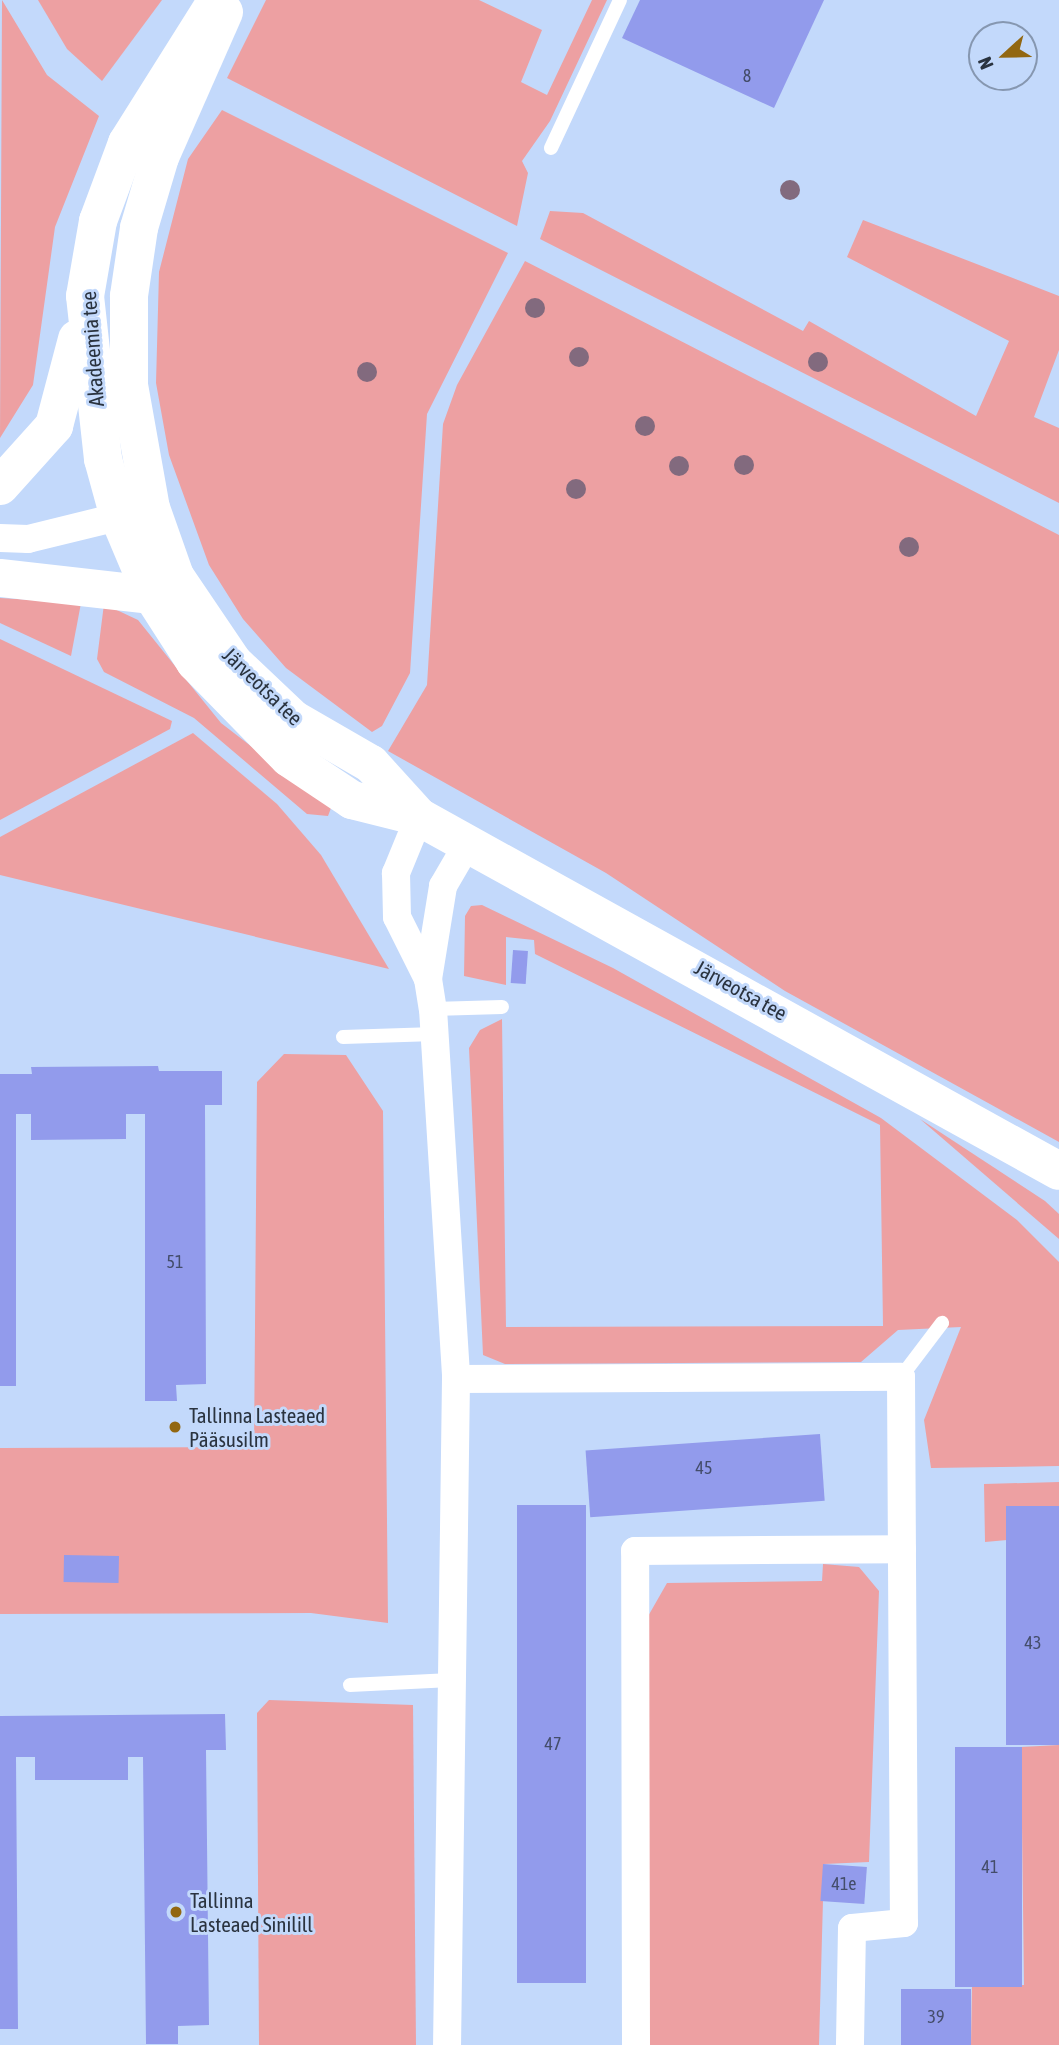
<!DOCTYPE html>
<html>
<head>
<meta charset="utf-8">
<style>
	body { margin:0 }
	#map { position:relative; width:1059px; height:2045px; overflow:hidden; background:#c3d9fb; font-family:"Asap Condensed",sans-serif }
	div>[style] { position:absolute }
	[style*='--x'] { left:calc(var(--x)*1px); top:calc(var(--y)*1px); width:calc(var(--w)*1px); rotate:calc(var(--a)*1deg) }
	.green>* { inset:0; background:#eda0a2 }
	.building>* { inset:0; background:#929bec; transform-origin:0 0 }
	.service>* { height:14px; margin:-7px; padding:0 7px; transform-origin:7px; border-radius:7px; background:#fff }
	.minor>* { height:28px; margin:-14px; padding:0 14px; transform-origin:14px; border-radius:14px; background:#fff }
	.secondary>* { height:38px; margin:-19px; padding:0 19px; transform-origin:19px; border-radius:19px; background:#fff }
	.trees>* { width:20px; height:20px; margin:-10px; border-radius:50%; background:#826a7e }
	.dots>* { width:19px; height:19px; translate:-50% -50%; box-sizing:border-box; border:4px solid #c3d9fb; border-radius:50% }
	span { translate:-50% -50%; white-space:nowrap; text-align:center; line-height:1.15; -webkit-text-stroke:6px #c3d9fb; paint-order:stroke }
	.number-label { font-size:18px; color:#444d6a }
	.number-label span { -webkit-text-stroke-width:0 }
	.street-label { font-size:21px; color:#2a333f }
	.poi-label { font-size:21px; color:#2a333f }
	.left { translate:0 -50%; text-align:left }
	.north { position:absolute; left:968px; top:21px; width:70px; height:70px; box-sizing:border-box; background:#c3d9fb; border:2px solid #8697b0; border-radius:50%; rotate:248deg; font-size:19px; font-weight:700; line-height:28px; text-align:center; color:#2a333f }
	.north::after { content:''; display:block; margin:auto; width:24px; height:32px; background:#926711; clip-path:polygon(50% 0,100% 100%,50% 72%,0 100%) }
</style>
</head>
<body>
<div id="map">
	<div class="green">
		<div style="clip-path:polygon(2px 0,47px 75px,99px 116px,55px 227px,33px 385px,0 438px)"></div>
		<div style="clip-path:polygon(38px 0,162px 0,102px 81px,67px 49px)"></div>
		<div style="clip-path:polygon(266px 0,479px 0,542px 30px,521px 82px,547px 95px,592px 0,607px 0,550px 121px,522px 161px,528px 173px,517px 226px,227px 78px)"></div>
		<div style="clip-path:polygon(222px 110px,508px 253px,427px 414px,410px 673px,382px 726px,372px 732px,286px 668px,243px 619px,209px 565px,169px 455px,156px 383px,159px 272px,188px 159px)"></div>
		<div style="clip-path:polygon(550px 211px,583px 213px,803px 331px,809px 321px,976px 416px,1009px 341px,847px 257px,863px 220px,1059px 296px,1059px 350px,1034px 417px,1059px 428px,1059px 503px,540px 239px)"></div>
		<div style="clip-path:polygon(525px 261px,1059px 535px,1059px 1142px,785px 991px,606px 873px,388px 751px,427px 685px,443px 424px,457px 385px)"></div>
		<div style="clip-path:polygon(0 598px,81px 603px,71px 656px,0 623px)"></div>
		<div style="clip-path:polygon(104px 604px,138px 620px,221px 723px,331px 808px,328px 816px,307px 814px,194px 718px,104px 672px,97px 659px)"></div>
		<div style="clip-path:polygon(0 639px,172px 721px,170px 729px,0 820px)"></div>
		<div style="clip-path:polygon(193px 733px,277px 804px,321px 855px,389px 969px,0 875px,0 837px)"></div>
		<div style="clip-path:polygon(482px 905px,613px 968px,881px 1118px,1017px 1220px,1059px 1262px,1059px 1466px,931px 1468px,924px 1420px,961px 1327px,898px 1330px,861px 1362px,505px 1364px,483px 1355px,469px 1048px,480px 1030px,502px 1019px,506px 1327px,883px 1326px,880px 1125px,535px 954px,534px 940px,506px 937px,506px 985px,464px 976px,465px 916px,471px 906px)"></div>
		<div style="clip-path:polygon(284px 1054px,346px 1055px,383px 1111px,388px 1623px,311px 1613px,0 1614px,0 1448px,254px 1447px,257px 1082px)"></div>
		<div style="clip-path:polygon(920px 1119px,1045px 1201px,1059px 1214px,1059px 1239px)"></div>
		<div style="clip-path:polygon(1059px 1482px,1059px 1506px,1006px 1506px,1007px 1540px,985px 1542px,984px 1484px)"></div>
		<div style="clip-path:polygon(823px 1564px,859px 1567px,879px 1591px,869px 1862px,824px 1864px,819px 2045px,642px 2045px,639px 1632px,667px 1583px,822px 1581px)"></div>
		<div style="clip-path:polygon(269px 1700px,413px 1705px,416px 2045px,259px 2045px,257px 1713px)"></div>
		<div style="clip-path:polygon(1059px 1745px,1059px 2045px,971px 2045px,972px 1986px,1024px 1985px,1021px 1747px)"></div>
	</div>
	<div class="building">
		<div style="clip-path:polygon(640px 0,824px 0,774px 108px,622px 38px)"></div>
		<div style="left:513px;top:950px;width:15px;height:33px;rotate:4deg"></div>
		<div style="clip-path:polygon(158px 1066px,159px 1071px,222px 1071px,222px 1105px,205px 1105px,206px 1384px,176px 1385px,177px 1401px,145px 1401px,145px 1114px,126px 1114px,126px 1139px,31px 1140px,31px 1114px,16px 1114px,16px 1386px,0 1386px,0 1074px,32px 1074px,31px 1067px)"></div>
		<div style="left:820px;top:1434px;width:67px;height:235px;rotate:86deg"></div>
		<div style="left:517px;top:1505px;width:69px;height:478px"></div>
		<div style="left:1006px;top:1506px;width:53px;height:239px"></div>
		<div style="left:64px;top:1555px;width:55px;height:27px;rotate:1deg"></div>
		<div style="clip-path:polygon(225px 1714px,226px 1750px,206px 1750px,209px 2025px,178px 2026px,178px 2044px,146px 2044px,143px 1757px,128px 1757px,128px 1780px,35px 1780px,35px 1757px,16px 1757px,18px 2029px,0 2029px,0 1716px)"></div>
		<div style="left:955px;top:1747px;width:67px;height:240px"></div>
		<div style="left:823px;top:1864px;width:44px;height:37px;rotate:4deg"></div>
		<div style="left:901px;top:1989px;width:70px;height:56px"></div>
	</div>
	<div class="service">
		<div style="--x:551;--y:148;--w:163;--a:-65"></div>
		<div style="--x:433;--y:1009;--w:69;--a:-1.7"></div>
		<div style="--x:343;--y:1037;--w:92;--a:-1.9"></div>
		<div style="--x:901;--y:1377;--w:68;--a:-52.8"></div>
		<div style="--x:350;--y:1685;--w:101;--a:-2.8"></div>
	</div>
	<div class="minor">
		<div style="--x:0;--y:538;--w:28;--a:2"></div>
		<div style="--x:28;--y:539;--w:113;--a:-13.8"></div>
		<div style="--x:419;--y:817;--w:61;--a:112.3"></div>
		<div style="--x:396;--y:873;--w:44;--a:88.7"></div>
		<div style="--x:397;--y:917;--w:69;--a:63.4"></div>
		<div style="--x:428;--y:979;--w:30;--a:81"></div>
		<div style="--x:433;--y:1009;--w:371;--a:86.4"></div>
		<div style="--x:456;--y:1379;--w:666;--a:90.77"></div>
		<div style="--x:428;--y:979;--w:94;--a:-80.8"></div>
		<div style="--x:443;--y:886;--w:50;--a:-59.8"></div>
		<div style="--x:456;--y:1379;--w:445;--a:-0.3"></div>
		<div style="--x:901;--y:1377;--w:546;--a:89.69"></div>
		<div style="--x:904;--y:1923;--w:52;--a:174.5"></div>
		<div style="--x:852;--y:1928;--w:117;--a:91"></div>
		<div style="--x:636;--y:2045;--w:494;--a:-90.1"></div>
		<div style="--x:635;--y:1551;--w:267;--a:-0.4"></div>
	</div>
	<div class="secondary">
		<div style="--x:217;--y:0;--w:169;--a:122.2"></div>
		<div style="--x:127;--y:143;--w:83;--a:110.4"></div>
		<div style="--x:98;--y:221;--w:76;--a:99.8"></div>
		<div style="--x:85;--y:296;--w:164;--a:83.7"></div>
		<div style="--x:103;--y:459;--w:60;--a:74.6"></div>
		<div style="--x:119;--y:517;--w:85;--a:67.1"></div>
		<div style="--x:152;--y:595;--w:80;--a:57.3"></div>
		<div style="--x:195;--y:662;--w:134;--a:45.6"></div>
		<div style="--x:289;--y:758;--w:76;--a:33.7"></div>
		<div style="--x:352;--y:800;--w:69;--a:14.2"></div>
		<div style="--x:419;--y:817;--w:731;--a:28.95"></div>
		<div style="--x:224;--y:12;--w:158;--a:113.8"></div>
		<div style="--x:160;--y:157;--w:74;--a:106.5"></div>
		<div style="--x:139;--y:228;--w:69;--a:98.4"></div>
		<div style="--x:129;--y:296;--w:89;--a:90"></div>
		<div style="--x:129;--y:385;--w:125;--a:79.9"></div>
		<div style="--x:151;--y:508;--w:72;--a:70.6"></div>
		<div style="--x:175;--y:576;--w:104;--a:56"></div>
		<div style="--x:233;--y:662;--w:83;--a:43.5"></div>
		<div style="--x:293;--y:719;--w:90;--a:30"></div>
		<div style="--x:371;--y:764;--w:72;--a:47.8"></div>
		<div style="--x:0;--y:486;--w:81;--a:-48"></div>
		<div style="--x:54;--y:426;--w:90;--a:-75.2"></div>
		<div style="--x:0;--y:578;--w:153;--a:6.4"></div>
	</div>
	<div class="trees">
		<div style="left:790px;top:190px"></div>
		<div style="left:535px;top:308px"></div>
		<div style="left:579px;top:357px"></div>
		<div style="left:818px;top:362px"></div>
		<div style="left:367px;top:372px"></div>
		<div style="left:645px;top:426px"></div>
		<div style="left:744px;top:465px"></div>
		<div style="left:679px;top:466px"></div>
		<div style="left:576px;top:489px"></div>
		<div style="left:909px;top:547px"></div>
	</div>
	<div class="dots">
		<div style="left:175px;top:1427px;background:#926711"></div>
		<div style="left:176px;top:1912px;background:#926711"></div>
	</div>
	<div class="number-label">
		<span style="left:747px;top:76px">8</span>
		<span style="left:175px;top:1262px">51</span>
		<span style="left:704px;top:1468px">45</span>
		<span style="left:1033px;top:1643px">43</span>
		<span style="left:553px;top:1744px">47</span>
		<span style="left:990px;top:1867px">41</span>
		<span style="left:844px;top:1884px">41e</span>
		<span style="left:936px;top:2017px">39</span>
	</div>
	<div class="street-label">
		<span style="left:92px;top:349px;rotate:-94deg">Akadeemia tee</span>
		<span style="left:263px;top:686px;rotate:44deg">Järveotsa tee</span>
		<span style="left:741px;top:990px;rotate:29deg">Järveotsa tee</span>
	</div>
	<div class="poi-label">
		<span class="left" style="left:189px;top:1427px">Tallinna Lasteaed<br>Pääsusilm</span>
		<span class="left" style="left:190px;top:1912px">Tallinna<br>Lasteaed Sinilill</span>
	</div>
	<div class="north">N</div>
</div>
</body>
</html>
